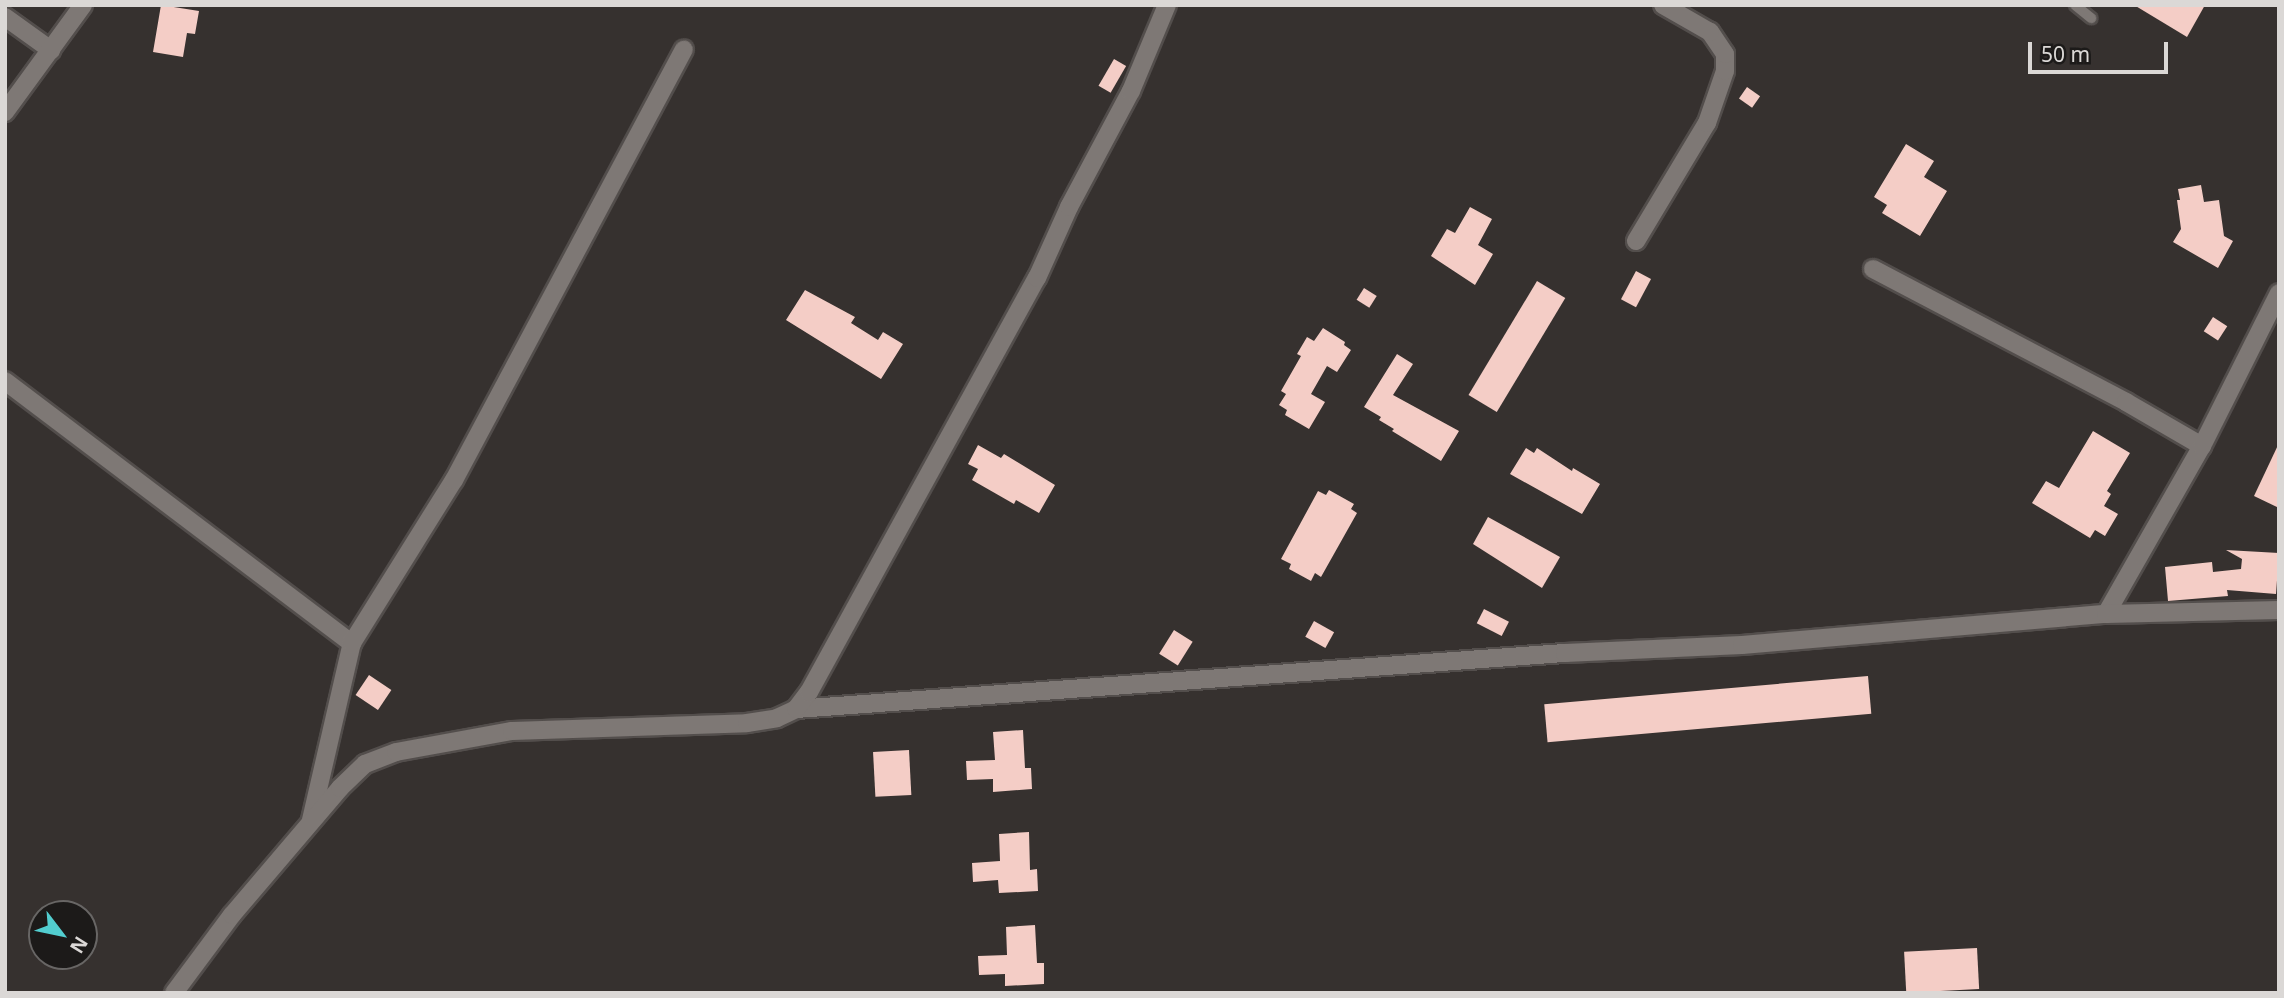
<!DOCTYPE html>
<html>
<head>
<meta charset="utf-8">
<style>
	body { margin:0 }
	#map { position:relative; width:2284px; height:998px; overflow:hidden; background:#36312f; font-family:"Noto Sans",sans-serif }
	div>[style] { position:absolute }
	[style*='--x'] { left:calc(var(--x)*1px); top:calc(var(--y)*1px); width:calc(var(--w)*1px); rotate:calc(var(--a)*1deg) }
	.building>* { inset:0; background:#f4cdc6; transform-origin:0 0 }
	.roads { filter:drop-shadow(2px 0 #534e4c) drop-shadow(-2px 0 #534e4c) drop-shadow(0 2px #534e4c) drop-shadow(0 -2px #534e4c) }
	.service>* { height:10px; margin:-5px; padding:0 5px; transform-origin:5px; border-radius:5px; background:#7e7875 }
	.minor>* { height:18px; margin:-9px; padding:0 9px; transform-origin:9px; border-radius:9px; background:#7e7875 }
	span { translate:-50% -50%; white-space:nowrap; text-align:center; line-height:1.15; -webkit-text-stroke:7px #1c1a19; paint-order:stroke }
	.frame { position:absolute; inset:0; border:7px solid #dbd8d6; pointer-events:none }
	.north { position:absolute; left:28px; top:900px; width:70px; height:70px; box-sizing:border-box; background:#1c1a19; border:2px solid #686665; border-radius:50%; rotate:122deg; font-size:19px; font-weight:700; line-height:28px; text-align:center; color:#dbd8d6 }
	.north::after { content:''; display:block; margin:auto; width:24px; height:32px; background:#52cdcf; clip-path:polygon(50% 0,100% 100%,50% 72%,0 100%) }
	.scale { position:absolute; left:2028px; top:42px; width:140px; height:32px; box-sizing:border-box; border:4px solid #dbd8d6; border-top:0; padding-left:9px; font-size:21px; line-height:24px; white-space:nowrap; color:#dbd8d6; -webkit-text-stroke:5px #1c1a19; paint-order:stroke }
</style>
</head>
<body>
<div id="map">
	<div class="building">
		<div style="clip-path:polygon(161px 5px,199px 11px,195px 34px,187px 33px,183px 57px,153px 52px)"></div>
		<div style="clip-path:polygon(2134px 5px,2205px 5px,2187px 37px)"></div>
		<div style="left:1114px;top:59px;width:14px;height:31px;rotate:30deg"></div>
		<div style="left:1747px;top:87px;width:16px;height:14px;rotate:35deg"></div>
		<div style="clip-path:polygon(1906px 144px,1934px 161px,1924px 177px,1947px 191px,1920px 236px,1882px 213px,1887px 205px,1874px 197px)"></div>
		<div style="clip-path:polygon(2201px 185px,2204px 202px,2219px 200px,2224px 236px,2233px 241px,2218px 268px,2173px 242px,2181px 229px,2177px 200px,2180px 200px,2178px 189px)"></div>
		<div style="clip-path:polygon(1470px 207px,1492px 219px,1478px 245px,1493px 254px,1475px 285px,1431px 256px,1447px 229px,1455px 233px)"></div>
		<div style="left:1636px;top:271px;width:17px;height:32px;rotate:28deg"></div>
		<div style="left:1537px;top:281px;width:33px;height:133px;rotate:31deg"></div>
		<div style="left:1364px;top:288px;width:15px;height:14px;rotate:32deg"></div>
		<div style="clip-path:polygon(805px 290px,855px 317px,851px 323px,878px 340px,883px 332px,903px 344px,881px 379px,786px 320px)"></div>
		<div style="left:2213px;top:317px;width:17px;height:17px;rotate:33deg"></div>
		<div style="clip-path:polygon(1323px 328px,1345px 342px,1344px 345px,1351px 350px,1337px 372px,1327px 366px,1311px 394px,1325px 402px,1309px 429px,1285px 415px,1287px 410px,1279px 405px,1286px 394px,1281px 391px,1301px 356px,1297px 354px,1307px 337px,1314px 341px)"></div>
		<div style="clip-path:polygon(1397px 354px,1413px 364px,1393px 395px,1459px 431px,1441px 461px,1392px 431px,1394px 429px,1379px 420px,1381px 417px,1364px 407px)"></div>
		<div style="clip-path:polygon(2093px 431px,2130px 453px,2107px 491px,2111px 494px,2104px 506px,2118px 514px,2105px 536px,2095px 530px,2090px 538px,2032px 503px,2046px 481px,2059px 488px)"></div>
		<div style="clip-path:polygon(2279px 443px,2279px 508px,2254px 496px)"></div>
		<div style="clip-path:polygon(978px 445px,1001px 458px,1004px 454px,1055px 485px,1039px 513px,1016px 500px,1014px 504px,972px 480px,978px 469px,968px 464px)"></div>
		<div style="clip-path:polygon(1526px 448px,1534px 453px,1537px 448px,1572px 471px,1573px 468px,1600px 484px,1582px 514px,1510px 474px)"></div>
		<div style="clip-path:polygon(1329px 490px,1354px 504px,1351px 509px,1357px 513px,1321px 577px,1315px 573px,1311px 581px,1289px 569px,1291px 564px,1281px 559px,1318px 491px,1326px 495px)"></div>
		<div style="clip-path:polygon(1488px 517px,1560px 557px,1542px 588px,1473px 544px)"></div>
		<div style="clip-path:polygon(2226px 550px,2279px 553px,2276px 594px,2227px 590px,2228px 596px,2168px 601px,2165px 567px,2212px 562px,2213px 572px,2241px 569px,2242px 559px)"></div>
		<div style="left:1484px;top:609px;width:28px;height:16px;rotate:27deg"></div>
		<div style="left:1314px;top:621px;width:23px;height:18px;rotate:29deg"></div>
		<div style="left:1174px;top:630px;width:22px;height:28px;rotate:32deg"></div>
		<div style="left:369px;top:675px;width:27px;height:24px;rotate:34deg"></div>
		<div style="left:1868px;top:676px;width:38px;height:325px;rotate:85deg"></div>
		<div style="clip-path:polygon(1023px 730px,1025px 768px,1031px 768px,1032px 789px,993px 792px,993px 779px,967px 780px,966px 761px,995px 760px,993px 732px)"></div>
		<div style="left:909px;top:750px;width:45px;height:36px;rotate:87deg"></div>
		<div style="clip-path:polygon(1029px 832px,1030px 870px,1037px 869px,1038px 891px,999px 893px,998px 880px,973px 882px,972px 863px,1000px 861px,999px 834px)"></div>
		<div style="clip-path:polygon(1035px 925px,1037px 963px,1044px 963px,1044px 984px,1005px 986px,1005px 974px,979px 975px,978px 956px,1007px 955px,1006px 927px)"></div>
		<div style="left:1977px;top:948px;width:41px;height:73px;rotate:87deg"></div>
	</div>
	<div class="roads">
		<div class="service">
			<div style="--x:2075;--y:5;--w:21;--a:39"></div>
		</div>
		<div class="minor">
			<div style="--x:5;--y:17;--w:57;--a:35.7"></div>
			<div style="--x:5;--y:112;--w:132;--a:-53.9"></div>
			<div style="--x:1636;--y:241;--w:138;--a:-59"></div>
			<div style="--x:1707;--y:123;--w:55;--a:-70.9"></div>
			<div style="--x:1725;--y:71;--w:17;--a:-90"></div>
			<div style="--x:1725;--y:54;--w:27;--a:-124"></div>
			<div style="--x:1710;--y:32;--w:54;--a:-150.1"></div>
			<div style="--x:1873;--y:269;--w:286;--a:27.7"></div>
			<div style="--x:2126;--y:402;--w:88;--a:30.1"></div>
			<div style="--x:5;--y:381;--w:435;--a:37.1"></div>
			<div style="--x:2106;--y:614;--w:193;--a:-60.3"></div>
			<div style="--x:2202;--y:446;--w:171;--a:-63.3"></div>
			<div style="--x:796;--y:709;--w:771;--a:-4.17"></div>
			<div style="--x:1565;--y:653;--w:177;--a:-2.6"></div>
			<div style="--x:1742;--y:645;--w:365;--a:-4.9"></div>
			<div style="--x:2106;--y:614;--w:173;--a:-1.3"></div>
			<div style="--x:311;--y:820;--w:182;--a:-77"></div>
			<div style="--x:352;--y:643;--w:192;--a:-58"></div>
			<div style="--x:454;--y:480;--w:488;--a:-61.9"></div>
			<div style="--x:174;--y:993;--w:97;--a:-53.4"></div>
			<div style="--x:232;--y:915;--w:167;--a:-49.6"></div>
			<div style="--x:340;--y:788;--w:35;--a:-44"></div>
			<div style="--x:365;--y:764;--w:33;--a:-21"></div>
			<div style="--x:396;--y:752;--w:118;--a:-10.3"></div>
			<div style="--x:512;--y:731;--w:235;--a:-1.9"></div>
			<div style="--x:747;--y:723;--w:30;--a:-9"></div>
			<div style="--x:777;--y:718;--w:21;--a:-25"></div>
			<div style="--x:796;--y:709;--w:21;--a:-53"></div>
			<div style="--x:809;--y:692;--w:473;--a:-61.2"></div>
			<div style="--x:1037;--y:278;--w:78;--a:-65.7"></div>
			<div style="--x:1069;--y:207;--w:132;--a:-61.9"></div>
			<div style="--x:1131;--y:91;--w:93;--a:-67.3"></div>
		</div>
	</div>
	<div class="frame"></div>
	<div class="north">N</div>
	<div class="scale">50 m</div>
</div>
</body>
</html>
